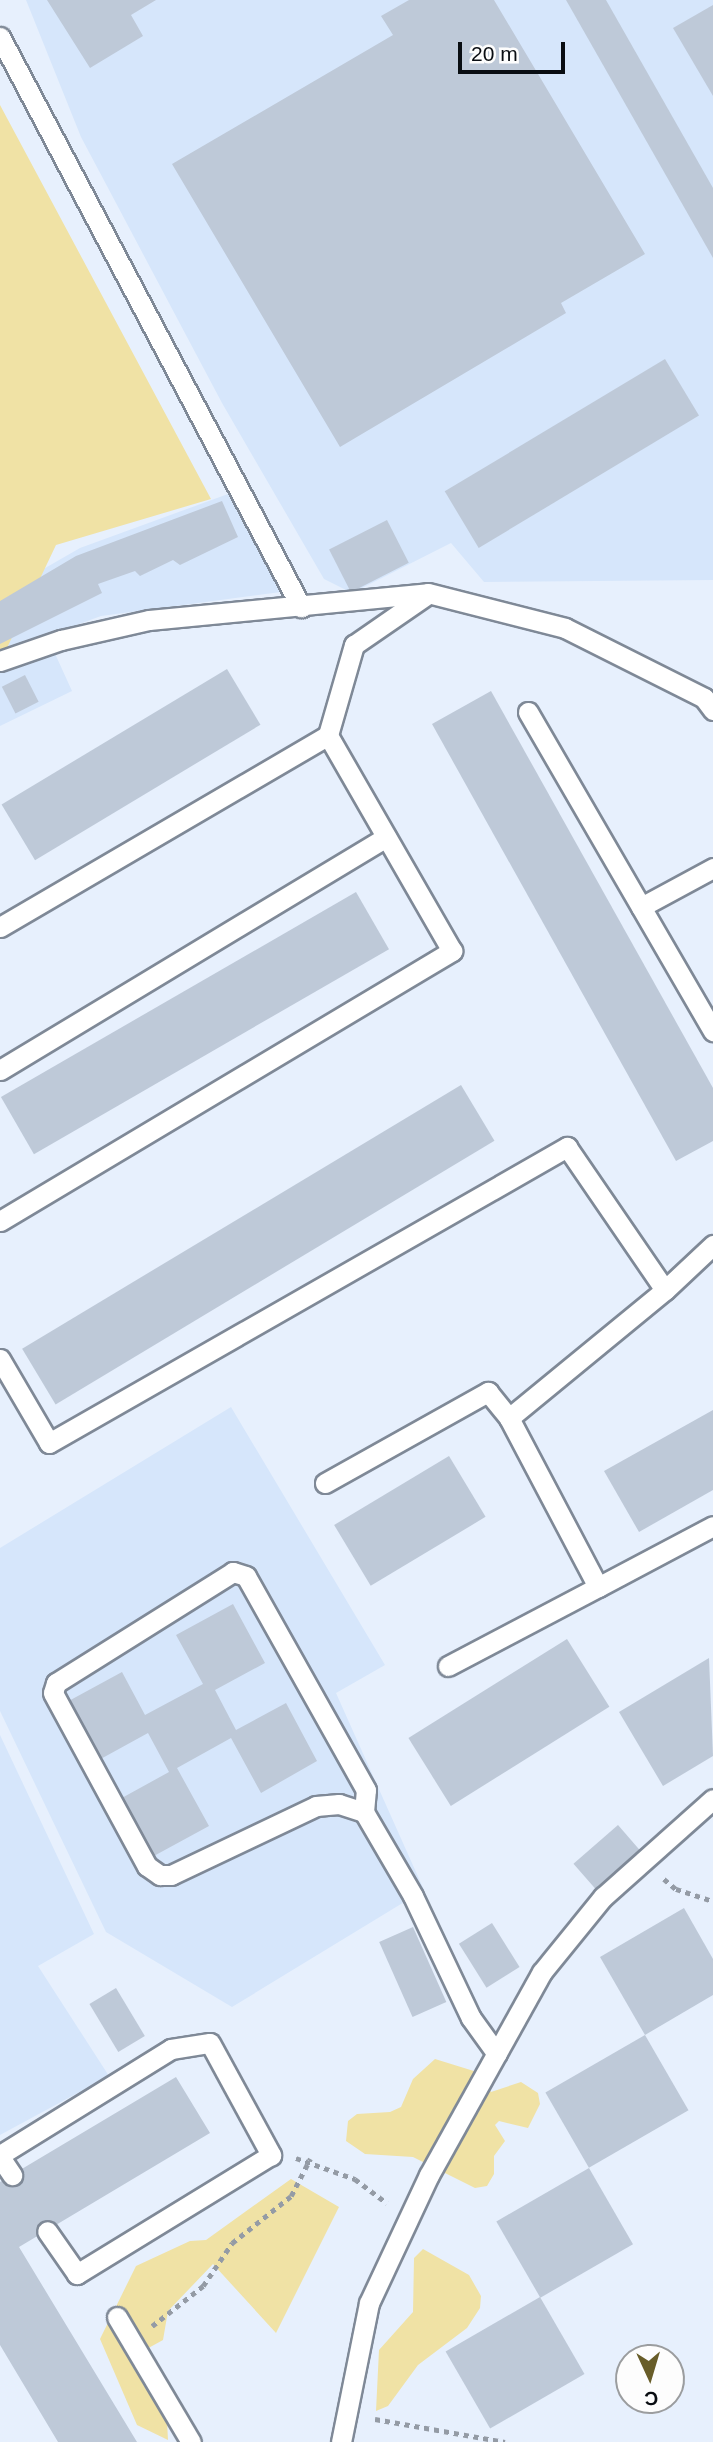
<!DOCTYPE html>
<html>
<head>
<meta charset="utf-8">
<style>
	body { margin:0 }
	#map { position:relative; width:713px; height:2442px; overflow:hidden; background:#e7f0fd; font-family:Arial,sans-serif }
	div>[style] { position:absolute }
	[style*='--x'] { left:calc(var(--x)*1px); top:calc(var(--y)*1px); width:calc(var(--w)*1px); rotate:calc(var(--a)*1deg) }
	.built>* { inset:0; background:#d6e6fb }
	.green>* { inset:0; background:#f0e2a5 }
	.building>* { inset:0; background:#bec9d8; transform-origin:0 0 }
	.path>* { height:4.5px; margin-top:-2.25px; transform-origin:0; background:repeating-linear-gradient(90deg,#949ba5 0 5px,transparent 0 10px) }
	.roads { filter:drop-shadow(2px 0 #7f8997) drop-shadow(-2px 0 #7f8997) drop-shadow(0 2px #7f8997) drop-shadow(0 -2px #7f8997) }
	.service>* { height:19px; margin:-9.5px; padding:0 9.5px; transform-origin:9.5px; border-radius:9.5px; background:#fff }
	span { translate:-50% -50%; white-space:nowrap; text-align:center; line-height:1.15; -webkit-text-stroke:5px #fdfdfd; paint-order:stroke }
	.north { position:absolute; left:615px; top:2344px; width:70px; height:70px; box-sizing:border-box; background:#fdfdfd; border:2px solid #9b9d9f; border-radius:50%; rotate:176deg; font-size:19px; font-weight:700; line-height:28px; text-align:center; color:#090d12 }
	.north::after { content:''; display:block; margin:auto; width:24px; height:32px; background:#685d29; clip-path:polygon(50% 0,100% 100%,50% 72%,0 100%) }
	.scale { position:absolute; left:458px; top:42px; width:107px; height:32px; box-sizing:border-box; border:4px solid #090d12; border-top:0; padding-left:9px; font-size:21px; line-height:24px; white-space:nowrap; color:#090d12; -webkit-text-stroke:5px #fdfdfd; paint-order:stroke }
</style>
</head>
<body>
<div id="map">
	<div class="built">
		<div style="clip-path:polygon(26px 0,713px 0,713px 580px,484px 582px,451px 543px,352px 593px,324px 579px,222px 403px,81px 137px)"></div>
		<div style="clip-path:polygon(228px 494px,281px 592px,101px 616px,47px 636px,72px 691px,0 726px,0 594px,80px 548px)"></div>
		<div style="clip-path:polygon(231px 1407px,385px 1665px,336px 1693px,424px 1890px,232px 2007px,106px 1932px,0 1711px,0 1548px)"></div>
		<div style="clip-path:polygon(0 1735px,94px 1934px,38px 1966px,109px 2076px,0 2135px)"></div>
	</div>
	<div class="green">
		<div style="clip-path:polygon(0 105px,211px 499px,56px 545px,6px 650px,0 649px)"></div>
		<div style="clip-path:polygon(435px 2059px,477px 2072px,491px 2092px,521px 2082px,538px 2093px,540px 2104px,528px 2128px,499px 2121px,495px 2125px,505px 2141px,494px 2156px,494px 2174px,487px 2186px,475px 2188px,413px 2157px,365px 2154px,346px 2141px,348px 2121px,357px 2114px,390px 2112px,401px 2107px,413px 2079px)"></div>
		<div style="clip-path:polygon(291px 2179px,339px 2207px,276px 2333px,213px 2264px,168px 2311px,163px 2340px,143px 2351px,165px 2383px,168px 2440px,137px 2425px,100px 2339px,136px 2266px,190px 2241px,206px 2240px)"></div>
		<div style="clip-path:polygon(423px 2249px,469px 2275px,481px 2296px,480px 2308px,467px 2328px,418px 2365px,388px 2406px,376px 2411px,379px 2350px,413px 2312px,414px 2258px)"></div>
	</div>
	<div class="building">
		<div style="clip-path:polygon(47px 0,156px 0,131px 15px,143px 36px,90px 68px)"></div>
		<div style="clip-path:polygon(409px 0,494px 0,645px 254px,561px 303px,566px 313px,340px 447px,172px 164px,393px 35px,381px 16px)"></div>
		<div style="clip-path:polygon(566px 0,606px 0,713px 188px,713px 258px)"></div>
		<div style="clip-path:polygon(713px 5px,713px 96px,673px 28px)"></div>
		<div style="left:665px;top:359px;width:66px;height:257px;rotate:59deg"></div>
		<div style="clip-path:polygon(222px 501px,238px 537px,180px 565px,173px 560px,140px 576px,135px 571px,98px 584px,102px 593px,0 644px,0 601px,76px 556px)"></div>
		<div style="left:387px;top:520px;width:48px;height:65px;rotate:63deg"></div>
		<div style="left:227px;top:669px;width:65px;height:263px;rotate:59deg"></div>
		<div style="left:25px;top:675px;width:30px;height:26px;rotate:63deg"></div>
		<div style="clip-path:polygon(491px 691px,713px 1088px,713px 1141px,676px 1161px,432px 724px)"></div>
		<div style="left:356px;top:892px;width:66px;height:410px;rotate:60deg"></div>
		<div style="left:461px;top:1085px;width:65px;height:512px;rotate:59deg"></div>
		<div style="clip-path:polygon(713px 1410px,713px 1490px,639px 1532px,604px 1471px)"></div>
		<div style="left:449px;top:1456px;width:71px;height:134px;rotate:59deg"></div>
		<div style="clip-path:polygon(233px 1604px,265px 1663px,215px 1690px,236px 1730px,286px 1703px,317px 1761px,261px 1793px,231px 1738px,177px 1768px,209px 1826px,152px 1857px,120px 1799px,169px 1772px,148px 1733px,97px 1761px,65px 1703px,122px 1672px,145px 1715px,203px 1684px,176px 1635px)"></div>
		<div style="left:567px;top:1639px;width:80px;height:187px;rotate:58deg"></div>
		<div style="clip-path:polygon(709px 1658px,713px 1756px,663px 1786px,619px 1712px)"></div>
		<div style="left:618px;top:1825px;width:35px;height:59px;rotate:49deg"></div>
		<div style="clip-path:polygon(684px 1908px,713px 1959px,713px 1995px,645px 2035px,600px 1957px)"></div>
		<div style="left:492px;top:1923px;width:52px;height:39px;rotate:58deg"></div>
		<div style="left:413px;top:1927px;width:82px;height:37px;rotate:66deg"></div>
		<div style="left:116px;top:1988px;width:56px;height:31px;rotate:59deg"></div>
		<div style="left:645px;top:2035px;width:87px;height:115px;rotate:60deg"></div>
		<div style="clip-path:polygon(176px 2077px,210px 2133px,19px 2247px,137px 2442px,58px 2442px,0 2345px,0 2182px)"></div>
		<div style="left:589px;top:2168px;width:88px;height:107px;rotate:60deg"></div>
		<div style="left:540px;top:2297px;width:89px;height:109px;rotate:60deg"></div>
	</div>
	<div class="path">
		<div style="--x:664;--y:1879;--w:16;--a:40"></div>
		<div style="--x:676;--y:1889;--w:39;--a:18"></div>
		<div style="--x:296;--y:2158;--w:63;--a:19.6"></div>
		<div style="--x:355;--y:2179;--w:40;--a:37"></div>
		<div style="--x:152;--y:2326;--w:65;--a:-38.1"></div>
		<div style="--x:203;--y:2286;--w:52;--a:-56"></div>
		<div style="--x:232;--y:2243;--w:75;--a:-38.5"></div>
		<div style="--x:291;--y:2196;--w:42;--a:-62.8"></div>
		<div style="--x:375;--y:2419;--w:132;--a:10"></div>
	</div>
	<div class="roads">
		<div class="service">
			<div style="--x:0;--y:37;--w:645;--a:62.16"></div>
			<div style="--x:0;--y:661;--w:65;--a:-19"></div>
			<div style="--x:61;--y:640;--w:90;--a:-12.8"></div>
			<div style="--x:149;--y:620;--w:280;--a:-5.5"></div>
			<div style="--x:428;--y:593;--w:141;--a:14.3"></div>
			<div style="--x:565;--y:628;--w:156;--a:26.7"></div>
			<div style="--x:704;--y:698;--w:15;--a:53"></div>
			<div style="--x:528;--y:712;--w:369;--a:59.9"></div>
			<div style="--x:641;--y:907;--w:82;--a:-28.4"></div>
			<div style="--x:0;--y:927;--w:380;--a:-30.3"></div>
			<div style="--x:328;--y:735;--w:94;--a:-73.9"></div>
			<div style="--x:354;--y:645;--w:86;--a:-34.6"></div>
			<div style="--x:0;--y:1070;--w:451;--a:-31.1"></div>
			<div style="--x:0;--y:1221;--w:527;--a:-30.85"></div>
			<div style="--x:452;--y:951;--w:249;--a:-119.9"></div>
			<div style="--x:665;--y:1290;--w:202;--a:140.6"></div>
			<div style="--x:509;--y:1418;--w:191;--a:62.2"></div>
			<div style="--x:598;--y:1587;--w:130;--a:-27.9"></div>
			<div style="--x:0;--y:1359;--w:97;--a:59.7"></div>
			<div style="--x:49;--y:1443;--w:597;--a:-29.74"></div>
			<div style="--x:567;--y:1147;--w:173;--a:55.6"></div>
			<div style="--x:665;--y:1290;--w:66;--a:-43.2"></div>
			<div style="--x:325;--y:1483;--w:187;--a:-29.2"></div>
			<div style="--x:488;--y:1392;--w:33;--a:51"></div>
			<div style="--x:448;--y:1666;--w:170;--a:-27.8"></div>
			<div style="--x:364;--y:1812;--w:22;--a:-85"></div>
			<div style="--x:366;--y:1790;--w:245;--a:-119.3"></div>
			<div style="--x:246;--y:1576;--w:14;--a:-163"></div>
			<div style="--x:233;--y:1572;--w:209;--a:147.9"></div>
			<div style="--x:56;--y:1683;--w:10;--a:107"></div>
			<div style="--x:53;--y:1693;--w:197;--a:61.5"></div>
			<div style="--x:147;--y:1866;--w:16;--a:35"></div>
			<div style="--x:160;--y:1875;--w:11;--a:0"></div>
			<div style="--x:171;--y:1875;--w:161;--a:-25.4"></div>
			<div style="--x:316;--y:1806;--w:23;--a:-5"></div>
			<div style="--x:339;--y:1804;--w:26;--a:18"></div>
			<div style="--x:364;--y:1812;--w:97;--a:59.7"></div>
			<div style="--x:413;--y:1896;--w:135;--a:64.6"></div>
			<div style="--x:471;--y:2018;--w:44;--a:54.2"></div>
			<div style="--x:0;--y:2155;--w:201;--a:-31.8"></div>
			<div style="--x:171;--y:2049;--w:39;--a:-9"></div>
			<div style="--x:210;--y:2043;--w:128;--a:61.4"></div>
			<div style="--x:271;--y:2155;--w:228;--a:148.5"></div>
			<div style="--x:77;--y:2274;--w:52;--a:-124.9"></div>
			<div style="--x:0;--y:2157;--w:22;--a:56"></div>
			<div style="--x:117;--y:2317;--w:145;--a:59.4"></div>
			<div style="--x:341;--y:2442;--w:142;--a:-78.6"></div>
			<div style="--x:369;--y:2303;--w:141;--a:-64.9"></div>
			<div style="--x:429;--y:2175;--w:232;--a:-60.9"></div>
			<div style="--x:542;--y:1972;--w:97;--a:-50.9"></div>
			<div style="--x:603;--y:1897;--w:147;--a:-41.7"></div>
		</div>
	</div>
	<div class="north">С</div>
	<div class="scale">20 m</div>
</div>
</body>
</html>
